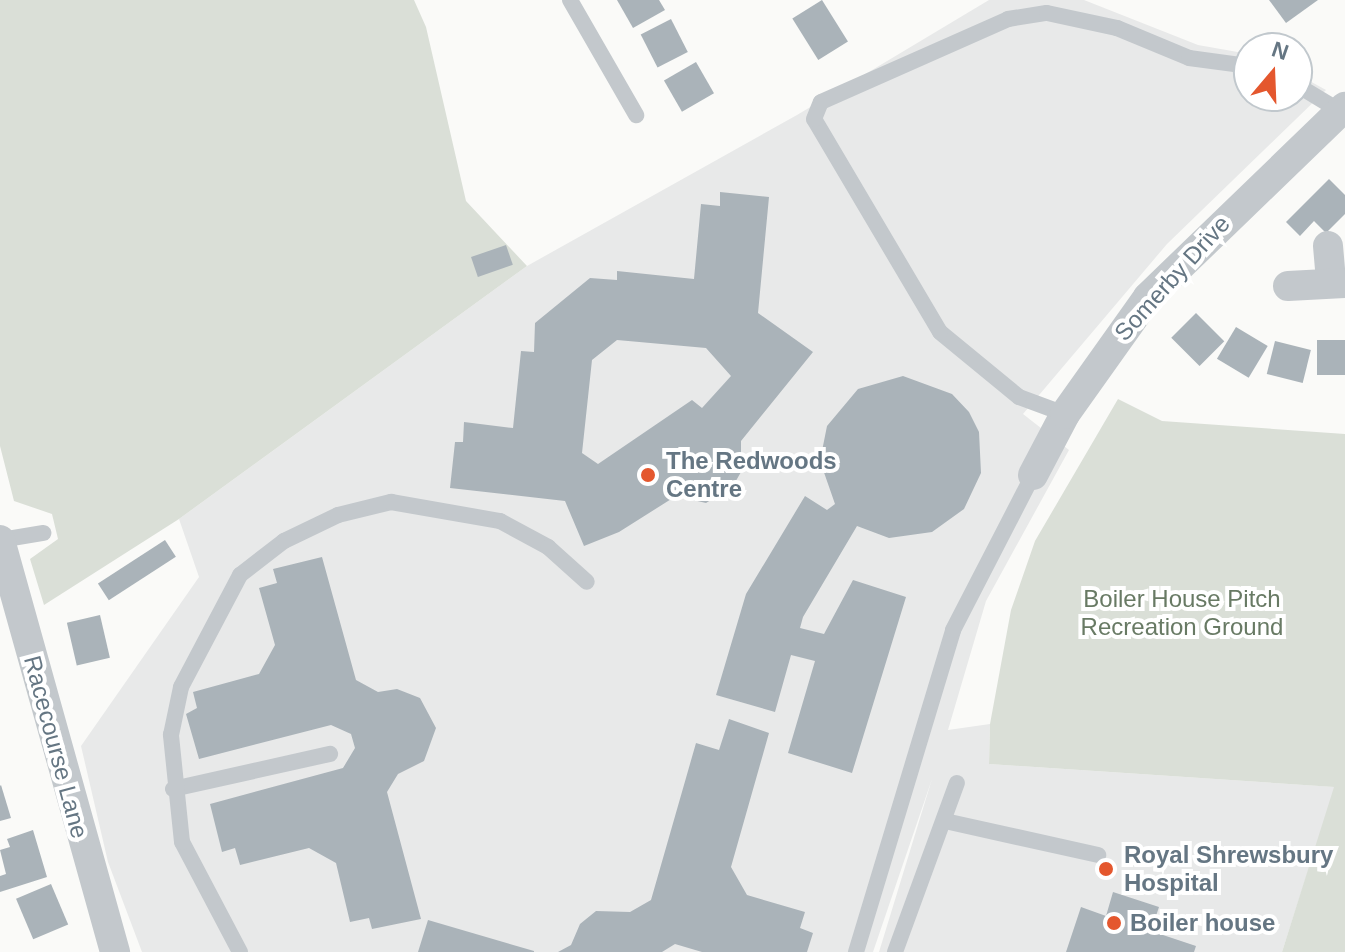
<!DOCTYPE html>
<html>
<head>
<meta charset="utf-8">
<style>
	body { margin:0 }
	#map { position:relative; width:1345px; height:952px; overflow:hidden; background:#fafaf8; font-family:Arial,sans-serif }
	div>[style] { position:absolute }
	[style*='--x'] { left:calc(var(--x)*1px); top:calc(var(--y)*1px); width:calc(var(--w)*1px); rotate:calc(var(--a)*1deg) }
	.built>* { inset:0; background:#e8e9e9 }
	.green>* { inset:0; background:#dadfd7 }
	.building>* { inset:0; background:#aab3b9; transform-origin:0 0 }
	.lane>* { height:16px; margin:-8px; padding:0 8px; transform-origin:8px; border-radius:8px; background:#c3c8cc }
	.street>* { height:30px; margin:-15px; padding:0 15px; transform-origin:15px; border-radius:15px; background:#c3c8cc }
	.dots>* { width:22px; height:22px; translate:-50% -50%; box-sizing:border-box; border:4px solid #fff; border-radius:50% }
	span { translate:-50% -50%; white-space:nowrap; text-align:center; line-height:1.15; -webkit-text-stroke:8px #fff; paint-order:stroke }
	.street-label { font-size:24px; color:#657683 }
	.poi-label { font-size:24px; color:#657683; font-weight:700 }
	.left { translate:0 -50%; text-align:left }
	.park-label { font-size:24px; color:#687a64 }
	.north { position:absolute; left:1233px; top:32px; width:80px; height:80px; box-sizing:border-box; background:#fff; border:2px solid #c1c8cd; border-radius:50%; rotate:19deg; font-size:22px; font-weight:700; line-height:32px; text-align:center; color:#657683 }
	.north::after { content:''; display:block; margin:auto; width:28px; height:36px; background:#e4572e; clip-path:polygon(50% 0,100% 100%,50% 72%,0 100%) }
</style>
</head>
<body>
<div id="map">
	<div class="built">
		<div style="clip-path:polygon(989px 0,1084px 0,1198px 45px,1249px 54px,1249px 96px,1297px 96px,1297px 74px,1326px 90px,1167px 244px,1023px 414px,1069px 450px,986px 601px,948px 730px,990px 724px,989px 764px,1335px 787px,1282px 952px,879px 952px,932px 779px,873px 952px,142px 952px,108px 862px,81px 746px,199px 577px,179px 519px,527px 266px,797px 115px)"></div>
	</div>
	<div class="green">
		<div style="clip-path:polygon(0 0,414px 0,426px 27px,466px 201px,527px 266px,179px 519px,44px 605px,30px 559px,58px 539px,52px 514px,14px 501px,0 446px)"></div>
		<div style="clip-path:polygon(1118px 399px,1162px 421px,1345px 434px,1345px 952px,1282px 952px,1334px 787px,989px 764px,990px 724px,1011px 610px,1035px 541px)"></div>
	</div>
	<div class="building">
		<div style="clip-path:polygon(617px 0,659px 0,665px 10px,633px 28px)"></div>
		<div style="left:822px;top:0;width:49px;height:35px;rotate:58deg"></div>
		<div style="clip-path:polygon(1269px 0,1318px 0,1286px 23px)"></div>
		<div style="left:671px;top:19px;width:37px;height:34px;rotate:63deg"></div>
		<div style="left:696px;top:62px;width:36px;height:37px;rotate:60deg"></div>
		<div style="clip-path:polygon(1329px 179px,1345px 195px,1345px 214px,1326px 233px,1314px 221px,1300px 236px,1286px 222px)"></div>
		<div style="clip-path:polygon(evenodd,720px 192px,769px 197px,758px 313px,813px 352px,741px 441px,741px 472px,733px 486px,706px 503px,676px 496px,619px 532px,584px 546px,565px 501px,450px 488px,455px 442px,463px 442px,464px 422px,513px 428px,521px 351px,534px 352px,535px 323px,590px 278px,617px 280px,617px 271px,694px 279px,701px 204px,720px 206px,720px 192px,617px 340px,706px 348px,731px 376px,702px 408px,692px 400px,598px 464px,582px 453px,592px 360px,617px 340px)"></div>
		<div style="left:506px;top:245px;width:21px;height:37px;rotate:71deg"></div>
		<div style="left:1196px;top:313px;width:40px;height:35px;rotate:45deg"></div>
		<div style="left:1236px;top:327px;width:37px;height:37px;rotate:31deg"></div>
		<div style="left:1317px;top:340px;width:28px;height:35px"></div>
		<div style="left:1275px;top:341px;width:37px;height:34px;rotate:14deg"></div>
		<div style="clip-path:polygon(903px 376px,952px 394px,969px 412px,979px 432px,981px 473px,964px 509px,932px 532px,889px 538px,857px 526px,803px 617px,800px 628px,824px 634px,853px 580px,906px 597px,852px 773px,788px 753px,815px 661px,791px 655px,775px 712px,716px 695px,746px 594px,805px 496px,827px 510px,835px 504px,820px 461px,827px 426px,858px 389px)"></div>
		<div style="left:165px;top:540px;width:20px;height:80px;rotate:57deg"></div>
		<div style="clip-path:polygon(322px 557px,356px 680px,378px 692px,397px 689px,420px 698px,436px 728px,424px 761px,398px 774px,387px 792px,421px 919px,372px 929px,369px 918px,350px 922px,336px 863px,309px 848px,240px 865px,235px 848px,222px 852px,210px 804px,343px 768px,355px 748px,351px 734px,331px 725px,199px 759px,186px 714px,197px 708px,193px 692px,259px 674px,275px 645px,259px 588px,277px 583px,273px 569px)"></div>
		<div style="left:100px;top:615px;width:44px;height:34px;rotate:77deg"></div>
		<div style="clip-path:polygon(729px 719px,769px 733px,731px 867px,747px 895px,805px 912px,800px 928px,813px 933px,807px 952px,702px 952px,675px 944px,662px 952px,558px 952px,571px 945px,580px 924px,596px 911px,630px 912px,651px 900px,696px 743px,719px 750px)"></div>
		<div style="clip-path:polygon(1px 785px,11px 818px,0 821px,0 786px)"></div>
		<div style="clip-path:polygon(33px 830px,47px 877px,0 892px,0 876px,6px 874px,0 850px,10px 847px,7px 839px)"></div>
		<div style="left:51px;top:884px;width:44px;height:38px;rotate:67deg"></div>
		<div style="clip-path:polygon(1113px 892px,1159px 907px,1151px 931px,1196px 946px,1194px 952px,1066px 952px,1081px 907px,1106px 916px)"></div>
		<div style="clip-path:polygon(428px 920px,534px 951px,534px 952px,418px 952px)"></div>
	</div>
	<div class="lane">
		<div style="--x:570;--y:0;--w:133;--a:60.1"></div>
		<div style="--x:1297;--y:85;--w:50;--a:31.2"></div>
		<div style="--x:1065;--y:414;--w:49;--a:-159.7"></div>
		<div style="--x:1019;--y:397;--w:102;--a:-140.6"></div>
		<div style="--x:940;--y:332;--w:247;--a:-120.6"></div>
		<div style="--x:814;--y:119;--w:18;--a:-68"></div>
		<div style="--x:821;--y:102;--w:205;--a:-23.9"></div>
		<div style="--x:1008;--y:19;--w:39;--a:-9"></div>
		<div style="--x:1047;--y:13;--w:72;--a:12.1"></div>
		<div style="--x:1117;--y:28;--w:78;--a:22.6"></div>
		<div style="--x:1189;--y:58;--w:61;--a:7.6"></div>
		<div style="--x:0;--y:540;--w:44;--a:-9.2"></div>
		<div style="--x:173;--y:789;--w:161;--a:-12.6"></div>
		<div style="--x:945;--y:821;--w:157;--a:12.5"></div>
		<div style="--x:240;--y:952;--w:124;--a:-117.8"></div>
		<div style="--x:182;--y:842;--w:108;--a:-95.9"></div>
		<div style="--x:171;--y:735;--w:49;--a:-78.2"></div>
		<div style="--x:181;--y:687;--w:127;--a:-62.2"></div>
		<div style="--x:240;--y:575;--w:56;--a:-37.7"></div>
		<div style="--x:284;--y:541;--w:60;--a:-25.7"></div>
		<div style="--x:338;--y:515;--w:55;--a:-13.8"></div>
		<div style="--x:391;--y:502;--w:111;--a:9.9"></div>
		<div style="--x:500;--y:521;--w:55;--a:28.4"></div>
		<div style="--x:548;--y:547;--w:52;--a:41.9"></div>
		<div style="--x:856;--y:952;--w:336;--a:-73.2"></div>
		<div style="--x:953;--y:630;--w:174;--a:-62.7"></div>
		<div style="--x:895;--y:952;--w:180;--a:-69.9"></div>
	</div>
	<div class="street">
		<div style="--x:1328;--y:246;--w:35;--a:85"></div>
		<div style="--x:1288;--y:286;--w:57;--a:-3"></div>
		<div style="--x:1033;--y:475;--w:69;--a:-62.3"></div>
		<div style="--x:1065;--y:414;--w:143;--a:-54.6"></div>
		<div style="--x:1148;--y:297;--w:274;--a:-44"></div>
		<div style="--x:0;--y:540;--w:428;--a:74.4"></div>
	</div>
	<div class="dots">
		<div style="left:648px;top:475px;background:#e4572e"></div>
		<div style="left:1106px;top:869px;background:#e4572e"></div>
		<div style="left:1114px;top:923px;background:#e4572e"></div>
	</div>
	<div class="street-label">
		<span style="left:1172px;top:278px;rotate:-48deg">Somerby Drive</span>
		<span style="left:56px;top:747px;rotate:75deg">Racecourse Lane</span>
	</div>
	<div class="poi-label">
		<span class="left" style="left:666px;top:475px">The Redwoods<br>Centre</span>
		<span class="left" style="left:1124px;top:869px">Royal Shrewsbury<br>Hospital</span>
		<span class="left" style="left:1130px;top:923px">Boiler house</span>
	</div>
	<div class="park-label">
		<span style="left:1182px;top:613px">Boiler House Pitch<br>Recreation Ground</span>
	</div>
	<div class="north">N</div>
</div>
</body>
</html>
